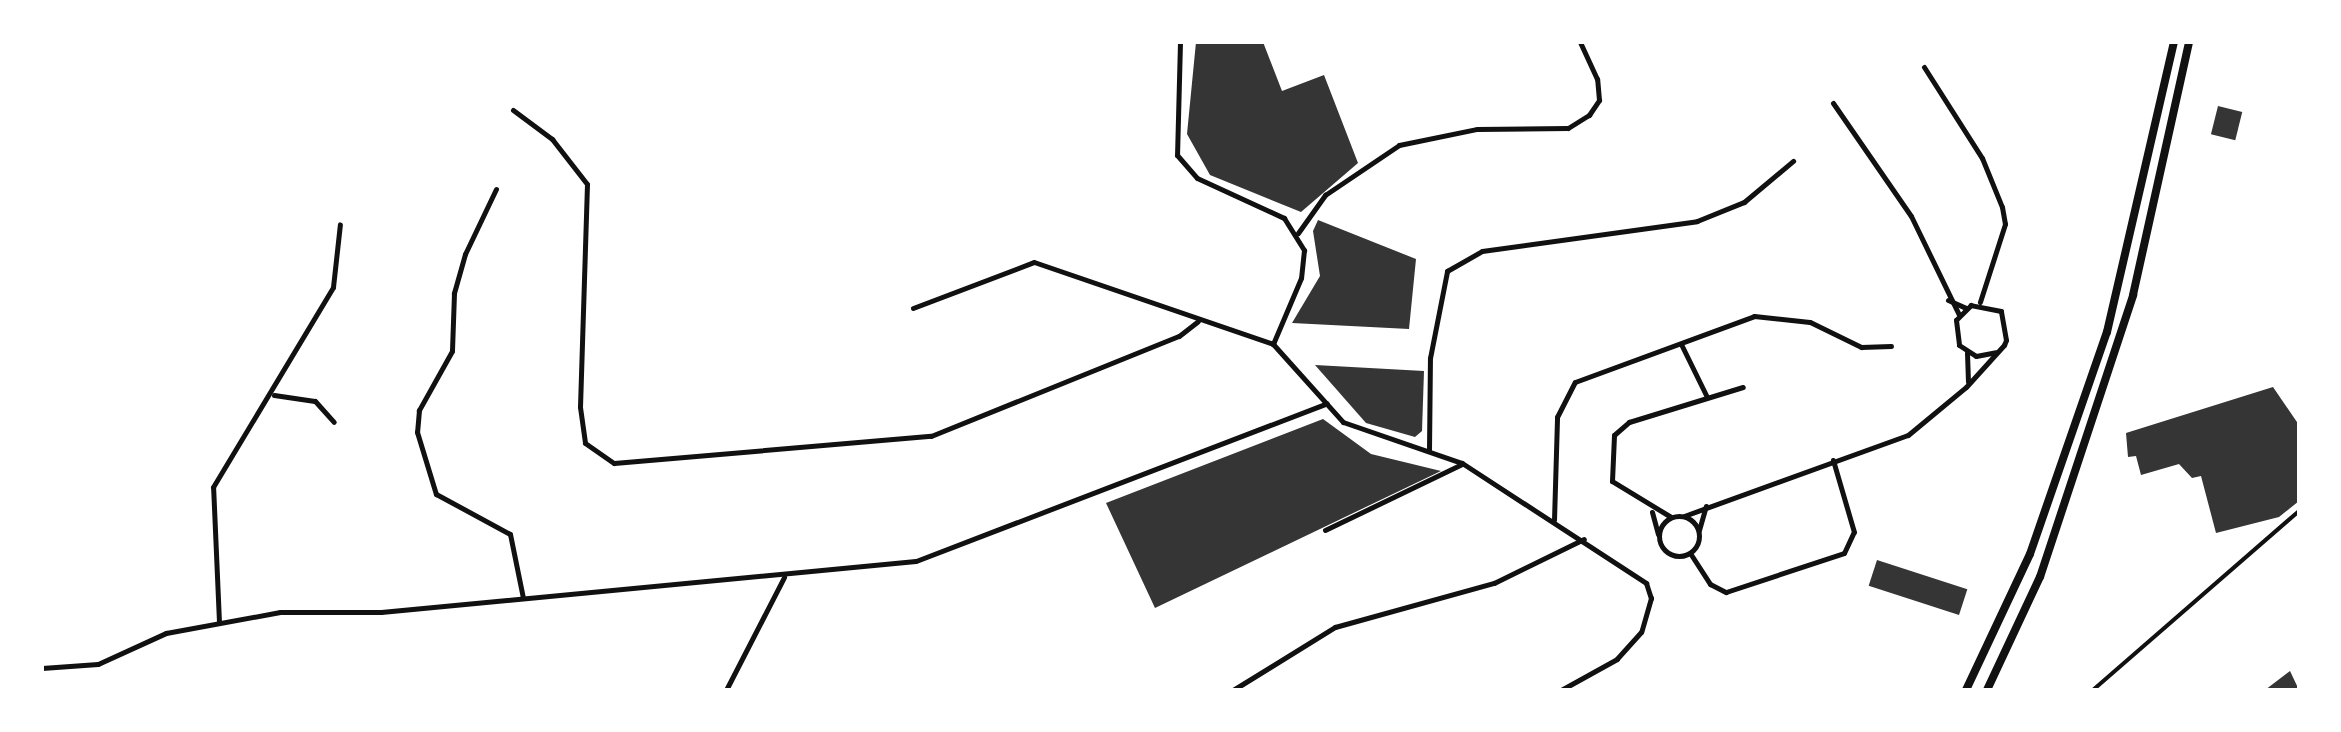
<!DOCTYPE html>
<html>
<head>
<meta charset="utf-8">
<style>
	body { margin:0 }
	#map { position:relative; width:2341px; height:732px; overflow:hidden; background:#fff; font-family:"Roboto Condensed",sans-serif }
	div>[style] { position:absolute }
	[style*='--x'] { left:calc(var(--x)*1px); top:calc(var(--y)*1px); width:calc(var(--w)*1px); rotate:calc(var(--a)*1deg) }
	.building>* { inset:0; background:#353535; transform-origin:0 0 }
	.pedestrian>* { height:4px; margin:-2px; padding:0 2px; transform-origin:2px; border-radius:2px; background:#111 }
	.minor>* { height:5px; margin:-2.5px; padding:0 2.5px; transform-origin:2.5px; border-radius:2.5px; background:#111 }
	.minor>.ring { margin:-2.5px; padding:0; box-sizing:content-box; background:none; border:5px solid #111; border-radius:50% }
	.trunk>* { height:8px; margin:-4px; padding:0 4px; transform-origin:4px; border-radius:4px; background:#111 }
	span { translate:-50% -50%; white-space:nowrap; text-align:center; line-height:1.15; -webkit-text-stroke:8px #fff; paint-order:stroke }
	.frame { position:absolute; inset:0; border:44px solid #fff; pointer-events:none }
</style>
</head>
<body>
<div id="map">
	<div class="building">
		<div style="clip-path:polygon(1196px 42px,1263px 42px,1282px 91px,1324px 75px,1358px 163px,1301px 212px,1210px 175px,1187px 134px)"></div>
		<div style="left:2218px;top:106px;width:25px;height:29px;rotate:14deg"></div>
		<div style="clip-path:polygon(1318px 220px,1416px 259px,1409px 329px,1292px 323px,1320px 276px,1313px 231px)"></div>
		<div style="clip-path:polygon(1315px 365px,1424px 371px,1422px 431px,1415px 437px,1366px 423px)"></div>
		<div style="clip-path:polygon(2273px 387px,2299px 425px,2299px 501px,2279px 517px,2216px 533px,2201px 476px,2192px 478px,2179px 464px,2141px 475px,2136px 456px,2128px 457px,2126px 433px)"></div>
		<div style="clip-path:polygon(1323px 419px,1371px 454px,1441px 471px,1155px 608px,1106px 503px)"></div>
		<div style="left:1877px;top:560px;width:95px;height:27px;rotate:18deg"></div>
		<div style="clip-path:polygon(2290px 671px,2299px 690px,2265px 690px)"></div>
	</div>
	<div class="pedestrian">
		<div style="--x:2093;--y:690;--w:273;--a:-41"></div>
	</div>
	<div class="minor">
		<div style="--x:1180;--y:42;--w:113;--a:91.5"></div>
		<div style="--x:1177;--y:155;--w:30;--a:49"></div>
		<div style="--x:1197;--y:178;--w:96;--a:24.7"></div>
		<div style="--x:1284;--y:218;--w:38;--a:58"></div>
		<div style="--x:1304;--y:250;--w:28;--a:96"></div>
		<div style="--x:1301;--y:278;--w:72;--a:113"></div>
		<div style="--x:1924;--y:67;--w:108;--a:57.5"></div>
		<div style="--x:1982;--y:158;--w:53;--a:67.8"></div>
		<div style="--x:2002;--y:207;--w:17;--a:80"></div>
		<div style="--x:2005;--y:224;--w:82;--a:107.8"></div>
		<div style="--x:1833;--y:103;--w:137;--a:55.4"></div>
		<div style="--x:1911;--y:216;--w:110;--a:64.1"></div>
		<div style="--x:513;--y:110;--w:49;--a:36.6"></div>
		<div style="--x:552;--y:139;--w:57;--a:52.1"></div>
		<div style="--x:587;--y:184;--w:223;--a:91.8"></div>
		<div style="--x:580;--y:407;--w:36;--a:82"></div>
		<div style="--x:585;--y:443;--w:35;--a:35"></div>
		<div style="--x:614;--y:463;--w:318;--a:-4.9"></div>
		<div style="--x:931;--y:436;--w:267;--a:-22"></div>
		<div style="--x:1179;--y:336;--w:24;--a:-38"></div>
		<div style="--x:496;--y:189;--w:72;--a:115.5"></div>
		<div style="--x:465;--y:254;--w:41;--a:105.8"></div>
		<div style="--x:454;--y:293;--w:58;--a:92"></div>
		<div style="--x:452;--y:351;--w:68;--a:119.2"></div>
		<div style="--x:419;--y:410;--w:22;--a:95"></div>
		<div style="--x:417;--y:432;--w:65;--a:73"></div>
		<div style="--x:436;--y:494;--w:84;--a:28.4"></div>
		<div style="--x:510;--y:534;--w:65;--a:78.5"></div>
		<div style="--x:1298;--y:233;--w:47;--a:-54.6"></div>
		<div style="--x:1325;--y:195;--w:89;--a:-34"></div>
		<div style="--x:1399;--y:145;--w:80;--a:-11.6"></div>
		<div style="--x:1477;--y:129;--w:91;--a:-0.6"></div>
		<div style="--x:1568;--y:128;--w:25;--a:-32"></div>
		<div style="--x:1589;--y:115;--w:18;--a:-56"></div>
		<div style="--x:1599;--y:100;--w:21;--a:-95"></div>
		<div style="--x:1597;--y:79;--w:41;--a:-114.7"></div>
		<div style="--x:1948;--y:300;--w:20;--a:24"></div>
		<div style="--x:913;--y:308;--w:129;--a:-20.8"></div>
		<div style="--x:1034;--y:262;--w:253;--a:18.9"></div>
		<div style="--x:1273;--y:344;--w:105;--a:48.1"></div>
		<div style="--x:1343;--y:422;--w:126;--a:19"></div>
		<div style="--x:1462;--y:463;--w:220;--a:33.1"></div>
		<div style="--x:1646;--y:583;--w:16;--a:72"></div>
		<div style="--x:1651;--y:598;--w:35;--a:106"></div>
		<div style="--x:1641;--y:632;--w:36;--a:132"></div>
		<div style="--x:1617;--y:659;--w:64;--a:151"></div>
		<div style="--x:1681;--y:344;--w:59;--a:63.9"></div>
		<div style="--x:1967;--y:353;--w:29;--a:88"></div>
		<div style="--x:274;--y:395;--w:41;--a:8.3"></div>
		<div style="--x:315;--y:401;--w:28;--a:48"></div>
		<div style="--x:1429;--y:450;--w:92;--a:-89.4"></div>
		<div style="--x:1430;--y:358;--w:89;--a:-78.9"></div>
		<div style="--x:1447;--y:271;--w:40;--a:-29.7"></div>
		<div style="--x:1482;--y:251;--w:217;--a:-7.9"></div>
		<div style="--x:1697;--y:221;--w:51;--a:-22"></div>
		<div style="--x:1744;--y:202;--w:64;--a:-39.9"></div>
		<div style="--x:1652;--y:512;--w:23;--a:75"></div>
		<div class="ring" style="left:1659px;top:516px;width:35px;height:35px"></div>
		<div style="--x:1684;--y:516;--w:238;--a:-19.9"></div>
		<div style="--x:1908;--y:435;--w:75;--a:-39.6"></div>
		<div style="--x:1966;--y:387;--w:57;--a:-47.9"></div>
		<div style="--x:2004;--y:345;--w:5;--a:-68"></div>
		<div style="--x:2006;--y:340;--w:29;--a:-100"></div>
		<div style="--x:2001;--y:311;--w:31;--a:-169"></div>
		<div style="--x:1971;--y:305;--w:21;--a:135"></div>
		<div style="--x:1956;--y:320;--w:25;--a:83"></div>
		<div style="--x:1959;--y:345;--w:20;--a:33"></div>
		<div style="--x:1976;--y:356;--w:20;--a:-11"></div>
		<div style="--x:1671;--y:517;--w:69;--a:-148.6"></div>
		<div style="--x:1612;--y:481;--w:46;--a:-87.5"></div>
		<div style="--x:1614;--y:435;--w:20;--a:-41"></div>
		<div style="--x:1629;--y:422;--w:119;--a:-17.1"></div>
		<div style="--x:1554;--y:520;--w:103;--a:-88.3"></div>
		<div style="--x:1557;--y:417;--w:39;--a:-63"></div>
		<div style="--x:1575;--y:382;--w:191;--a:-20.2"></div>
		<div style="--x:1754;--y:316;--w:56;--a:6.1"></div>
		<div style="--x:1810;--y:322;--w:57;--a:26.1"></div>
		<div style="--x:1861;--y:347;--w:30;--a:-2"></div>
		<div style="--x:1325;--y:530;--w:152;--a:-25.7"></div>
		<div style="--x:1699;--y:530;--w:25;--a:-74"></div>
		<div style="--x:1690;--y:553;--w:37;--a:57"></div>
		<div style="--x:1710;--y:584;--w:18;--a:27"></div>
		<div style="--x:1726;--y:592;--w:124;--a:-18.3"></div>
		<div style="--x:1844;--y:553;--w:23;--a:-65"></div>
		<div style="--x:1854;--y:532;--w:75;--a:-106.3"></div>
		<div style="--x:219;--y:622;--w:135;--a:-92.5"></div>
		<div style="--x:213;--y:487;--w:233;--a:-59"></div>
		<div style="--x:333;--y:287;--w:63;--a:-83.7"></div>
		<div style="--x:42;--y:668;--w:56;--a:-4.1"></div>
		<div style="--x:98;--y:664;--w:75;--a:-24.5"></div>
		<div style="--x:166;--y:633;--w:116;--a:-10.4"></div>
		<div style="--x:280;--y:612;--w:101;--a:0"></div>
		<div style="--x:381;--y:612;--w:537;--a:-5.45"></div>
		<div style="--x:916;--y:561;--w:440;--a:-21"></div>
		<div style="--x:726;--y:690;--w:127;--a:-62.8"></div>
		<div style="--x:1233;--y:690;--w:120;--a:-31.7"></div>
		<div style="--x:1335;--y:627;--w:165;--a:-15.5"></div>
		<div style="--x:1494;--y:583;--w:100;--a:-26.1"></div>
	</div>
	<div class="trunk">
		<div style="--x:1966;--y:690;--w:150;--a:-64.8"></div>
		<div style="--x:2030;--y:554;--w:235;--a:-70.9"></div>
		<div style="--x:2107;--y:332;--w:298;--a:-77"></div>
		<div style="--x:1987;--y:690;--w:125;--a:-64.9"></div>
		<div style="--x:2040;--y:577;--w:297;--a:-71.7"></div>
		<div style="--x:2133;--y:295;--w:259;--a:-77.5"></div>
	</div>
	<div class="frame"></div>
</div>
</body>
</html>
